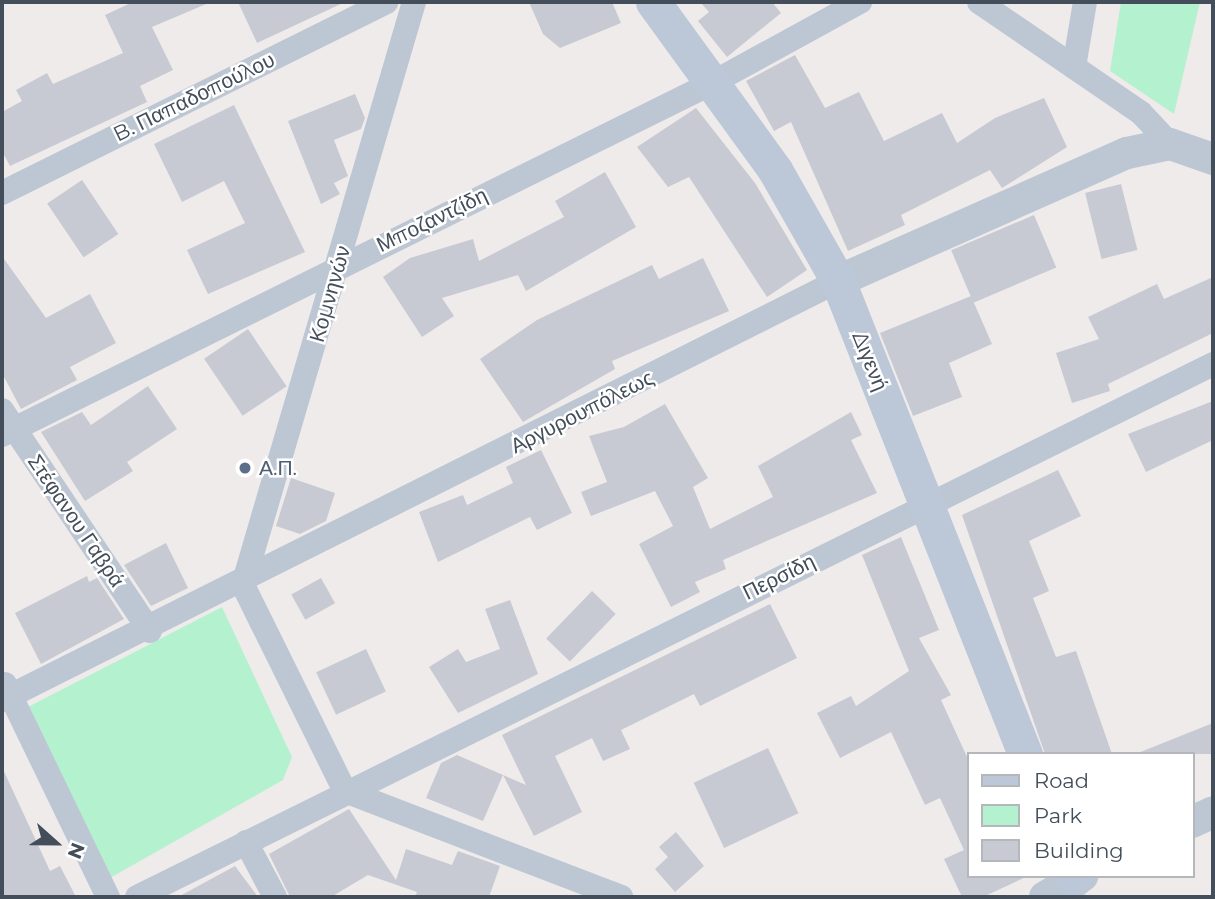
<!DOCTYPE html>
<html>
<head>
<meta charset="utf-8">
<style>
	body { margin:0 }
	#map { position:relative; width:1215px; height:899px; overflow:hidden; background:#efebeb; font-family:Montserrat,sans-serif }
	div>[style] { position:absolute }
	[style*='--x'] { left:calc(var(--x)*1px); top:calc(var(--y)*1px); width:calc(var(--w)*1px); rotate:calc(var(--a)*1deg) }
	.green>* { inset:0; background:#b4f1cf }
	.building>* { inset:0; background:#c7cad2; transform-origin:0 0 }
	.minor>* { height:24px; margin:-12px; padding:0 12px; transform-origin:12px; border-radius:12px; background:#bdc7d3 }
	.tertiary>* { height:32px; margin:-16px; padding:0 16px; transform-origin:16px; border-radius:16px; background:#bdc7d3 }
	.secondary>* { height:35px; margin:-17.5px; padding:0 17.5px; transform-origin:17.5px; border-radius:17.5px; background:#bcc8d7 }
	.dots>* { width:19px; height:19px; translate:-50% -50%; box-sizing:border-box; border:4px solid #fff; border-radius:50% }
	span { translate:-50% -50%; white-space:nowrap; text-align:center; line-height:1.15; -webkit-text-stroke:5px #fff; paint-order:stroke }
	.street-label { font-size:21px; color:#434e5a }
	.service-label { font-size:21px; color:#4e5e75 }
	.left { translate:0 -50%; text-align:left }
	.frame { position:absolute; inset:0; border:4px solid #434e5a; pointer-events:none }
	.legend { position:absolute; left:967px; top:752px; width:228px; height:126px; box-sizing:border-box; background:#fff; border:2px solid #b4b8bd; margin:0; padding:9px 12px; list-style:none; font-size:21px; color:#434e5a }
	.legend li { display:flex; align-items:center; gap:14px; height:35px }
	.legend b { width:35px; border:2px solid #b4b8bd }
	.north { position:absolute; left:21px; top:808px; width:70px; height:70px; -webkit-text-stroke:5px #fff; paint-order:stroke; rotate:111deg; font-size:19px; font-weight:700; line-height:28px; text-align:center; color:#434e5a }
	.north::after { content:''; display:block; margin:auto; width:24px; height:32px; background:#434e5a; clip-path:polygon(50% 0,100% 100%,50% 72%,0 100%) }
</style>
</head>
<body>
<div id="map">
	<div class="green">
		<div style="clip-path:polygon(1121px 2px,1200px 2px,1174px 114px,1110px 71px)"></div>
		<div style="clip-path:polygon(222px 607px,292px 757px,283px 780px,110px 878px,26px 708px)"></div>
	</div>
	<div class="building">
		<div style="clip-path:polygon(133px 2px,211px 2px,152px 27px,173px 70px,140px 86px,147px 102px,10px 166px,2px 151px,2px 112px,22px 101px,16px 90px,47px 73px,53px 84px,123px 53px,105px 15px)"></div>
		<div style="clip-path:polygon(238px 2px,345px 2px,257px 43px)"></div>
		<div style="clip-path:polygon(529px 2px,612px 2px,621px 23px,560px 48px,543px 34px)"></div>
		<div style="clip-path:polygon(700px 2px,772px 2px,781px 13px,727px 57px,698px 21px,709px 12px)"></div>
		<div style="clip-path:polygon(795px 55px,825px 108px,859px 92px,884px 141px,942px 113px,957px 143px,995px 118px,1044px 98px,1067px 147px,1002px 188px,990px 170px,901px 215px,905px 225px,848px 251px,791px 122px,774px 131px,746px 81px)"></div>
		<div style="clip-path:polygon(355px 94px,365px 118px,361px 129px,334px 140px,348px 176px,334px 183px,340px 194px,321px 204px,288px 121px)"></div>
		<div style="clip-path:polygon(234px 105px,305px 252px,208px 294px,187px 250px,245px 223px,224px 181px,182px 202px,154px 144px)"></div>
		<div style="clip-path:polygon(696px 108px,755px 183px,807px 270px,767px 297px,689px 177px,668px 187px,637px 147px)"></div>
		<div style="clip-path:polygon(605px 172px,636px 227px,526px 291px,518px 275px,442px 298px,454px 316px,422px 337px,383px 277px,410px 258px,473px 239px,479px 261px,564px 217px,555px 201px)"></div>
		<div style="left:82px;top:180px;width:65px;height:42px;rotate:56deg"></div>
		<div style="left:1121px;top:184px;width:68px;height:37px;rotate:76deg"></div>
		<div style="left:1034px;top:215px;width:57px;height:90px;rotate:67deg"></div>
		<div style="clip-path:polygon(2px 256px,46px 318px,90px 294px,116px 343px,70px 367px,77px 380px,21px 409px,2px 373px)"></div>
		<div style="clip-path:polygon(703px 258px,729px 311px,612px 361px,615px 369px,523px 422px,480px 359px,537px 320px,652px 265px,659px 279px)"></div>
		<div style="clip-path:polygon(1213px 277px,1213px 333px,1108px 384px,1110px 391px,1072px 403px,1056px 353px,1099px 339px,1088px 317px,1157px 284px,1164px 299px)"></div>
		<div style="clip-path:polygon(971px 296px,992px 344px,949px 363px,962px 397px,913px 416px,880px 333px)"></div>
		<div style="left:248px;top:329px;width:69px;height:53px;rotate:56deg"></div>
		<div style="clip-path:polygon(148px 386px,177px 429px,127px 462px,133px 471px,85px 501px,41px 432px,82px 412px,91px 425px)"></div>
		<div style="clip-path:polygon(1213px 401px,1213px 440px,1146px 472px,1128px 434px)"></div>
		<div style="clip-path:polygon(665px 404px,708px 478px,693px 487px,710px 529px,773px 497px,758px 466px,851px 412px,862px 435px,851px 440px,877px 493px,723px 560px,726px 569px,695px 582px,700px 592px,671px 607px,639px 544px,673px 526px,655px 491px,591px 516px,581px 492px,607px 482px,589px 436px,624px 427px)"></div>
		<div style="clip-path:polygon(541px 450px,572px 513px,537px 530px,530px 517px,438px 562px,419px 512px,463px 495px,467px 505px,513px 483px,506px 467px)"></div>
		<div style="clip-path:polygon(1058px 470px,1081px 516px,1029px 541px,1049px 591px,1033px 598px,1056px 657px,1076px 651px,1112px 754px,1045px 754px,962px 515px)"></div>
		<div style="clip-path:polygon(291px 478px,335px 493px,326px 521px,300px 534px,276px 526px)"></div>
		<div style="clip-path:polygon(901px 537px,939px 630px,919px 638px,951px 695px,941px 700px,968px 759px,968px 876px,1028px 876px,983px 897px,962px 897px,944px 859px,964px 850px,940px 798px,925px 805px,891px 732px,840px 758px,817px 713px,851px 696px,856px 706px,909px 671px,862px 555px)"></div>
		<div style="clip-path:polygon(166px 543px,188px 588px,151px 606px,124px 565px)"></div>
		<div style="clip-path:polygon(87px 576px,89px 582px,97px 578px,124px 619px,41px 664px,15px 613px)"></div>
		<div style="left:321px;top:578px;width:29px;height:34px;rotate:61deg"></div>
		<div style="left:592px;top:591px;width:33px;height:66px;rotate:44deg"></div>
		<div style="clip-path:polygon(510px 600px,538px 674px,458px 713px,429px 667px,458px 649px,466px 662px,500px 649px,485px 609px)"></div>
		<div style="clip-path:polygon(770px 604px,797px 658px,700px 706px,694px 694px,621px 730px,630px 749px,603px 761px,592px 738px,555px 756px,582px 812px,534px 836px,503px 775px,526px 785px,502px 735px)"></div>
		<div style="left:366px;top:649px;width:47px;height:55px;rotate:65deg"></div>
		<div style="clip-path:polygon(1213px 723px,1213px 754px,1138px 754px,1138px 753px)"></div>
		<div style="left:768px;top:748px;width:72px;height:82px;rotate:65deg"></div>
		<div style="clip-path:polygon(457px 755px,503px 775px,483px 821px,426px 798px,441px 763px)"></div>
		<div style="clip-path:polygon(2px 767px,50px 871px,60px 866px,76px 897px,2px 897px)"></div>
		<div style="clip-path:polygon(349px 809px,396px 880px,406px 849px,452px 865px,458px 851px,500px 866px,489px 897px,415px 897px,417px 892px,368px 875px,331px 897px,290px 897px,269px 854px)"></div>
		<div style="clip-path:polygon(676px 832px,704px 866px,675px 892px,655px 869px,668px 857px,659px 847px)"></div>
		<div style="clip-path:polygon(235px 866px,258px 897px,178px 897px)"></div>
	</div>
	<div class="minor">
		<div style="--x:414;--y:2;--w:608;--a:106.35"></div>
		<div style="--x:243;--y:585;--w:230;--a:63.7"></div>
		<div style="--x:345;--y:791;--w:296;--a:21"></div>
		<div style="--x:979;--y:2;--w:196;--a:34.4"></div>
		<div style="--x:1141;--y:113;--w:42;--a:46.9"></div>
		<div style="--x:1074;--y:67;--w:66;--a:-80.4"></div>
		<div style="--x:2;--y:193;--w:429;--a:-26.4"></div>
		<div style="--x:2;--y:410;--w:266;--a:56.2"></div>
		<div style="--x:2;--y:435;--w:792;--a:-26.37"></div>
		<div style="--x:712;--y:83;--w:169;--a:-28.7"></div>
		<div style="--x:5;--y:684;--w:237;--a:64.2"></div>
		<div style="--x:2;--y:700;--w:935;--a:-26.62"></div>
		<div style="--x:246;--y:842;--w:62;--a:62.2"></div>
		<div style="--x:137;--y:897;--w:1201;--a:-26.35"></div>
	</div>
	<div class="tertiary">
		<div style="--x:838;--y:281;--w:316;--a:-23.9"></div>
		<div style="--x:1127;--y:153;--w:44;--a:-11.8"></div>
		<div style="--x:1170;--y:144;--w:46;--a:19.2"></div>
		<div style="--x:1192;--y:822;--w:23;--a:-25"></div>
		<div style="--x:1045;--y:897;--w:43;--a:-29.6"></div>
	</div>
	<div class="secondary">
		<div style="--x:653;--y:2;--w:208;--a:54"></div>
		<div style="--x:775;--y:170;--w:128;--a:60.4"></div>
		<div style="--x:838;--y:281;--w:509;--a:68.43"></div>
		<div style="--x:1072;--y:876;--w:4;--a:63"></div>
	</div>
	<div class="dots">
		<div style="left:245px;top:468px;background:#5c6f8a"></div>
	</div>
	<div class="street-label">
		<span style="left:194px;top:97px;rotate:-26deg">B. Παπαδοπούλου</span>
		<span style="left:432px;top:220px;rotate:-26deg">Μποζαντζίδη</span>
		<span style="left:330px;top:294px;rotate:-74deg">Κομνηνών</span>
		<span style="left:870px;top:361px;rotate:68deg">Διγενή</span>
		<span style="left:582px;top:412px;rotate:-27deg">Αργυρουπόλεως</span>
		<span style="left:76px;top:521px;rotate:56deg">Στέφανου Γαβρά</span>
		<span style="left:779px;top:577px;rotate:-26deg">Περσίδη</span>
	</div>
	<div class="service-label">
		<span class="left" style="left:259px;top:468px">Α.Π.</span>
	</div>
	<div class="frame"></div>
	<ul class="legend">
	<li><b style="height:9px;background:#bcc8d7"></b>Road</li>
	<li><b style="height:19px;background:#b4f1cf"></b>Park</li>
	<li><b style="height:19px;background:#c7cad2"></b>Building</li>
	</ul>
	<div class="north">N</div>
</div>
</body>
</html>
